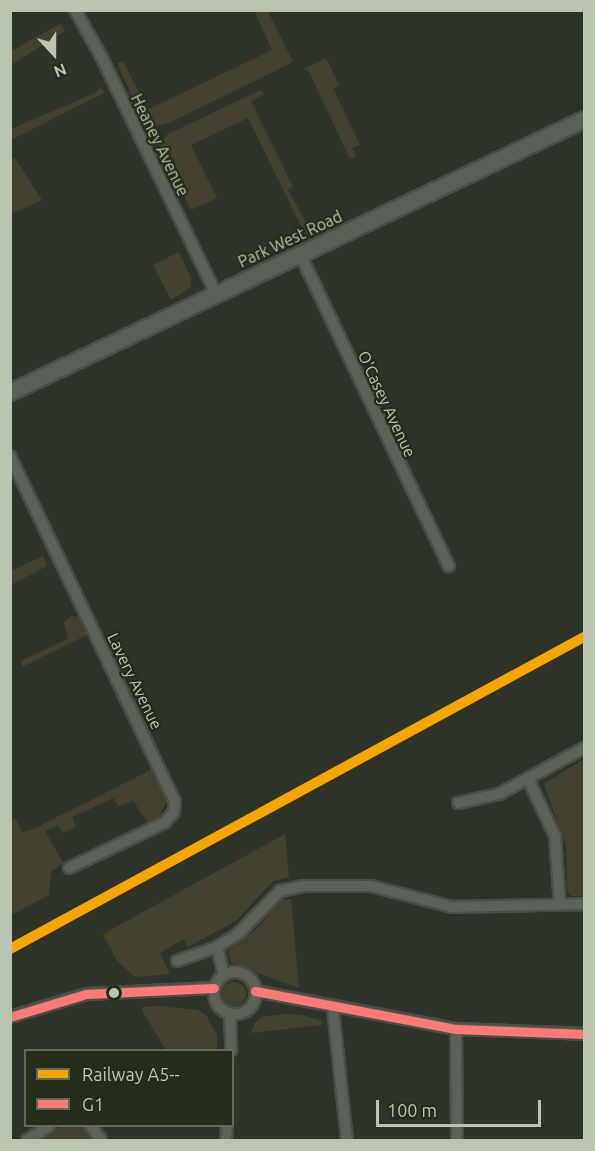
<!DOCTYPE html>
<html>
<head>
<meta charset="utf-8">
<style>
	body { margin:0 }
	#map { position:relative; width:595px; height:1151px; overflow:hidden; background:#2d3328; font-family:Ubuntu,sans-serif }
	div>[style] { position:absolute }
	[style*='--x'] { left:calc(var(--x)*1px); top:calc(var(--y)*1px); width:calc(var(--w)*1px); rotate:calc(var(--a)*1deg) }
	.green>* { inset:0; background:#43402f }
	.round { border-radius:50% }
	.roads { filter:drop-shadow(2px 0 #494e46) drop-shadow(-2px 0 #494e46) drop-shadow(0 2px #494e46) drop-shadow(0 -2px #494e46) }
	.street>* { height:10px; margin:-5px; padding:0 5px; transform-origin:5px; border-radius:5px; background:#5c6257 }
	.street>.ring { margin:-5px; padding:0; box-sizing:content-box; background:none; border:10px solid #5c6257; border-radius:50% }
	.secondary>* { height:15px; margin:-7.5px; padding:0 7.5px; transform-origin:7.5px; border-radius:7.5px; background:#5a6055 }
	.bus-1>* { height:9px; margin:-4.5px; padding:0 4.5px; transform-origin:4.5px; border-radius:4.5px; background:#fe7977 }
	.rail-1>* { height:10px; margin:-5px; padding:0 5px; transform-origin:5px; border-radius:5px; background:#f7a600 }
	.dots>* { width:16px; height:16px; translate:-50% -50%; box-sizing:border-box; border:3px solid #242d1c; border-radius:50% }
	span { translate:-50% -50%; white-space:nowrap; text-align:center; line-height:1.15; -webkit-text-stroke:4.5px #242d1c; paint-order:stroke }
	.street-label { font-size:16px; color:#bac5b1 }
	.frame { position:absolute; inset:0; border:12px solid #bac5b1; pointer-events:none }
	.legend { position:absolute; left:24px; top:1049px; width:210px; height:78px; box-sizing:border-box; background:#242d1c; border:2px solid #606a58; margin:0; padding:8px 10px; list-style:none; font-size:18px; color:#bac5b1 }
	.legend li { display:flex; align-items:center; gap:12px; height:30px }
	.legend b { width:30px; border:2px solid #606a58 }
	.north { position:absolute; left:24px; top:24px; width:60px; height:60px; -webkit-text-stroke:4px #242d1c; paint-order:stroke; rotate:159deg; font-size:16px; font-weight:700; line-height:24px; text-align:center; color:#bac5b1 }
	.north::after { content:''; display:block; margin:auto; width:21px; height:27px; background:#bac5b1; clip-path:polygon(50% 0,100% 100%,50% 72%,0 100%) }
	.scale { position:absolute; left:376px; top:1100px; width:165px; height:27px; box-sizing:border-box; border:3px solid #bac5b1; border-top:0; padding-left:8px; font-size:18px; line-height:21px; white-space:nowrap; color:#bac5b1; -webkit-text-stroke:4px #242d1c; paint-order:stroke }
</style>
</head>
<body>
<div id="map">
	<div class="green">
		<div style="clip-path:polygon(254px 10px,268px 11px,293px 62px,169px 123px,157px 126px,143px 121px,117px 63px,124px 62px,147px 110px,272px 50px)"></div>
		<div style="clip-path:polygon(60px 24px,65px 31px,11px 65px,11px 51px)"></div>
		<div style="clip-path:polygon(326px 58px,339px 85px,333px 88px,360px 145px,352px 148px,356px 156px,350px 159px,309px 72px,304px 69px)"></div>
		<div style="clip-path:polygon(101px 86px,104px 93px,11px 140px,11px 129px,97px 92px)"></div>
		<div style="clip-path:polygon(261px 90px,264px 94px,251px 101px,293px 187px,288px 190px,312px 233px,306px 236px,248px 118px,191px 145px,217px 198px,191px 210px,159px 145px,168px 134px)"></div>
		<div style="clip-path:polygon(15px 158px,42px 200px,11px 214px,11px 160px)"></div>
		<div style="clip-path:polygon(179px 252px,191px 278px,191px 287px,171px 300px,153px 265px)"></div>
		<div style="clip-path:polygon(43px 556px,47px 566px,11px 585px,11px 571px)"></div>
		<div style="clip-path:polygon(71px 616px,79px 617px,87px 635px,22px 667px,21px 661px,68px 639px,64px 622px)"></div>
		<div style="clip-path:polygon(584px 759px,584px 896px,572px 896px,567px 891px,566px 847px,544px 784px)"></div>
		<div style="clip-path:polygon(153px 769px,167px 801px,159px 817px,148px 823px,133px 801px,118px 807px,114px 798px,72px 817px,76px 827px,62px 833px,58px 825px,45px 831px,63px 863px,51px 872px,49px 895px,11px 915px,11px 821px,16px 818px,22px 832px,31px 830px)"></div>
		<div style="clip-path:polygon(285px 834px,289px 877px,273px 881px,237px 920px,188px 947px,184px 939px,160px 953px,170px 974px,135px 977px,117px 961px,103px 934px)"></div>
		<div style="clip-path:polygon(291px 899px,299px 988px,231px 963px,228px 951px,256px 929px,282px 900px)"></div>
		<div class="round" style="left:222px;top:982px;width:24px;height:24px"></div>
		<div style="clip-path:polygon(158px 1006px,198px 1010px,206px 1015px,217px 1035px,217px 1050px,166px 1050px,142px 1011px,143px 1007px)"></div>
		<div style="clip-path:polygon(283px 1014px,302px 1015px,323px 1021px,321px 1025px,251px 1033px,255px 1023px,262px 1017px)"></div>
		<div style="clip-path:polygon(61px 1126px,83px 1126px,94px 1140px,38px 1140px)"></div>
	</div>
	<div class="roads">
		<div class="street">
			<div style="--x:75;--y:10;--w:53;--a:60.5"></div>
			<div style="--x:101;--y:56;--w:264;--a:64.2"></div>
			<div style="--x:300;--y:254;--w:346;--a:64.5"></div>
			<div style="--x:10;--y:456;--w:383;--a:64.5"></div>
			<div style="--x:175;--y:802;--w:10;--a:96"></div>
			<div style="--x:174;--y:812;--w:15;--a:132"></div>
			<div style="--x:164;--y:823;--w:105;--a:154.7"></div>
			<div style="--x:528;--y:779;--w:63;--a:64.7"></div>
			<div style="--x:555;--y:836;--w:69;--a:85.9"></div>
			<div style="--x:458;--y:803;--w:42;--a:-12.4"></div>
			<div style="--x:499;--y:794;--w:97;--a:-28.4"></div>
			<div style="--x:217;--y:947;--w:29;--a:76"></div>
			<div style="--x:177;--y:961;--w:42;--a:-19.3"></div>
			<div style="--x:217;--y:947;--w:26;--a:-32"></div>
			<div style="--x:239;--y:933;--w:59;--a:-45.7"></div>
			<div style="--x:280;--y:891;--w:24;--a:-12"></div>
			<div style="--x:303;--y:886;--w:68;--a:0"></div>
			<div style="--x:371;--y:886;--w:84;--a:14.5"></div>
			<div style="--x:452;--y:907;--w:132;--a:-1.3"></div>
			<div class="ring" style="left:214px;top:972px;width:32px;height:32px"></div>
			<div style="--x:255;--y:991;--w:205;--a:10.7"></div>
			<div style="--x:456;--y:1029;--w:128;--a:2.2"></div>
			<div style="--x:333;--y:1009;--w:132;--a:83.9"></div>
			<div style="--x:230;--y:1013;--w:37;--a:88"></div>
			<div style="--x:10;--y:1017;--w:79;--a:-16.8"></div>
			<div style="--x:86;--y:994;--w:128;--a:-2.7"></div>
			<div style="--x:456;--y:1029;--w:111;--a:89.5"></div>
			<div style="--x:91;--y:1126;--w:17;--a:54"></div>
			<div style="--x:27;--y:1140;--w:26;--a:-32"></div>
			<div style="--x:226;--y:1140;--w:14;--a:-86"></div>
		</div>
		<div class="secondary">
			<div style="--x:10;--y:392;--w:636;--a:-25.44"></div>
		</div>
	</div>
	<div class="bus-1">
		<div style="--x:255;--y:991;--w:205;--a:10.7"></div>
		<div style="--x:456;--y:1029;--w:128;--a:2.2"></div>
		<div style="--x:10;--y:1017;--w:79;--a:-16.8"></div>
		<div style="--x:86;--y:994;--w:128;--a:-2.7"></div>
	</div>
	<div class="rail-1">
		<div style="--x:10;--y:949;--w:653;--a:-28.53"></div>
	</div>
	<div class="dots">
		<div style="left:114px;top:993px;background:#bac5b1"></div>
	</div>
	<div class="street-label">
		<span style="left:160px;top:145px;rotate:64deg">Heaney Avenue</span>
		<span style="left:290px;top:239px;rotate:-25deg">Park West Road</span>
		<span style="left:387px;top:404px;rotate:65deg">O'Casey Avenue</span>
		<span style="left:135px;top:681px;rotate:64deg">Lavery Avenue</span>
	</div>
	<div class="frame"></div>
	<ul class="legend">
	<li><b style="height:8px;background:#f7a600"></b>Railway A5--</li>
	<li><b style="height:8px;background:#fe7977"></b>G1</li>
	</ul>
	<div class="north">N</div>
	<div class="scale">100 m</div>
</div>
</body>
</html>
